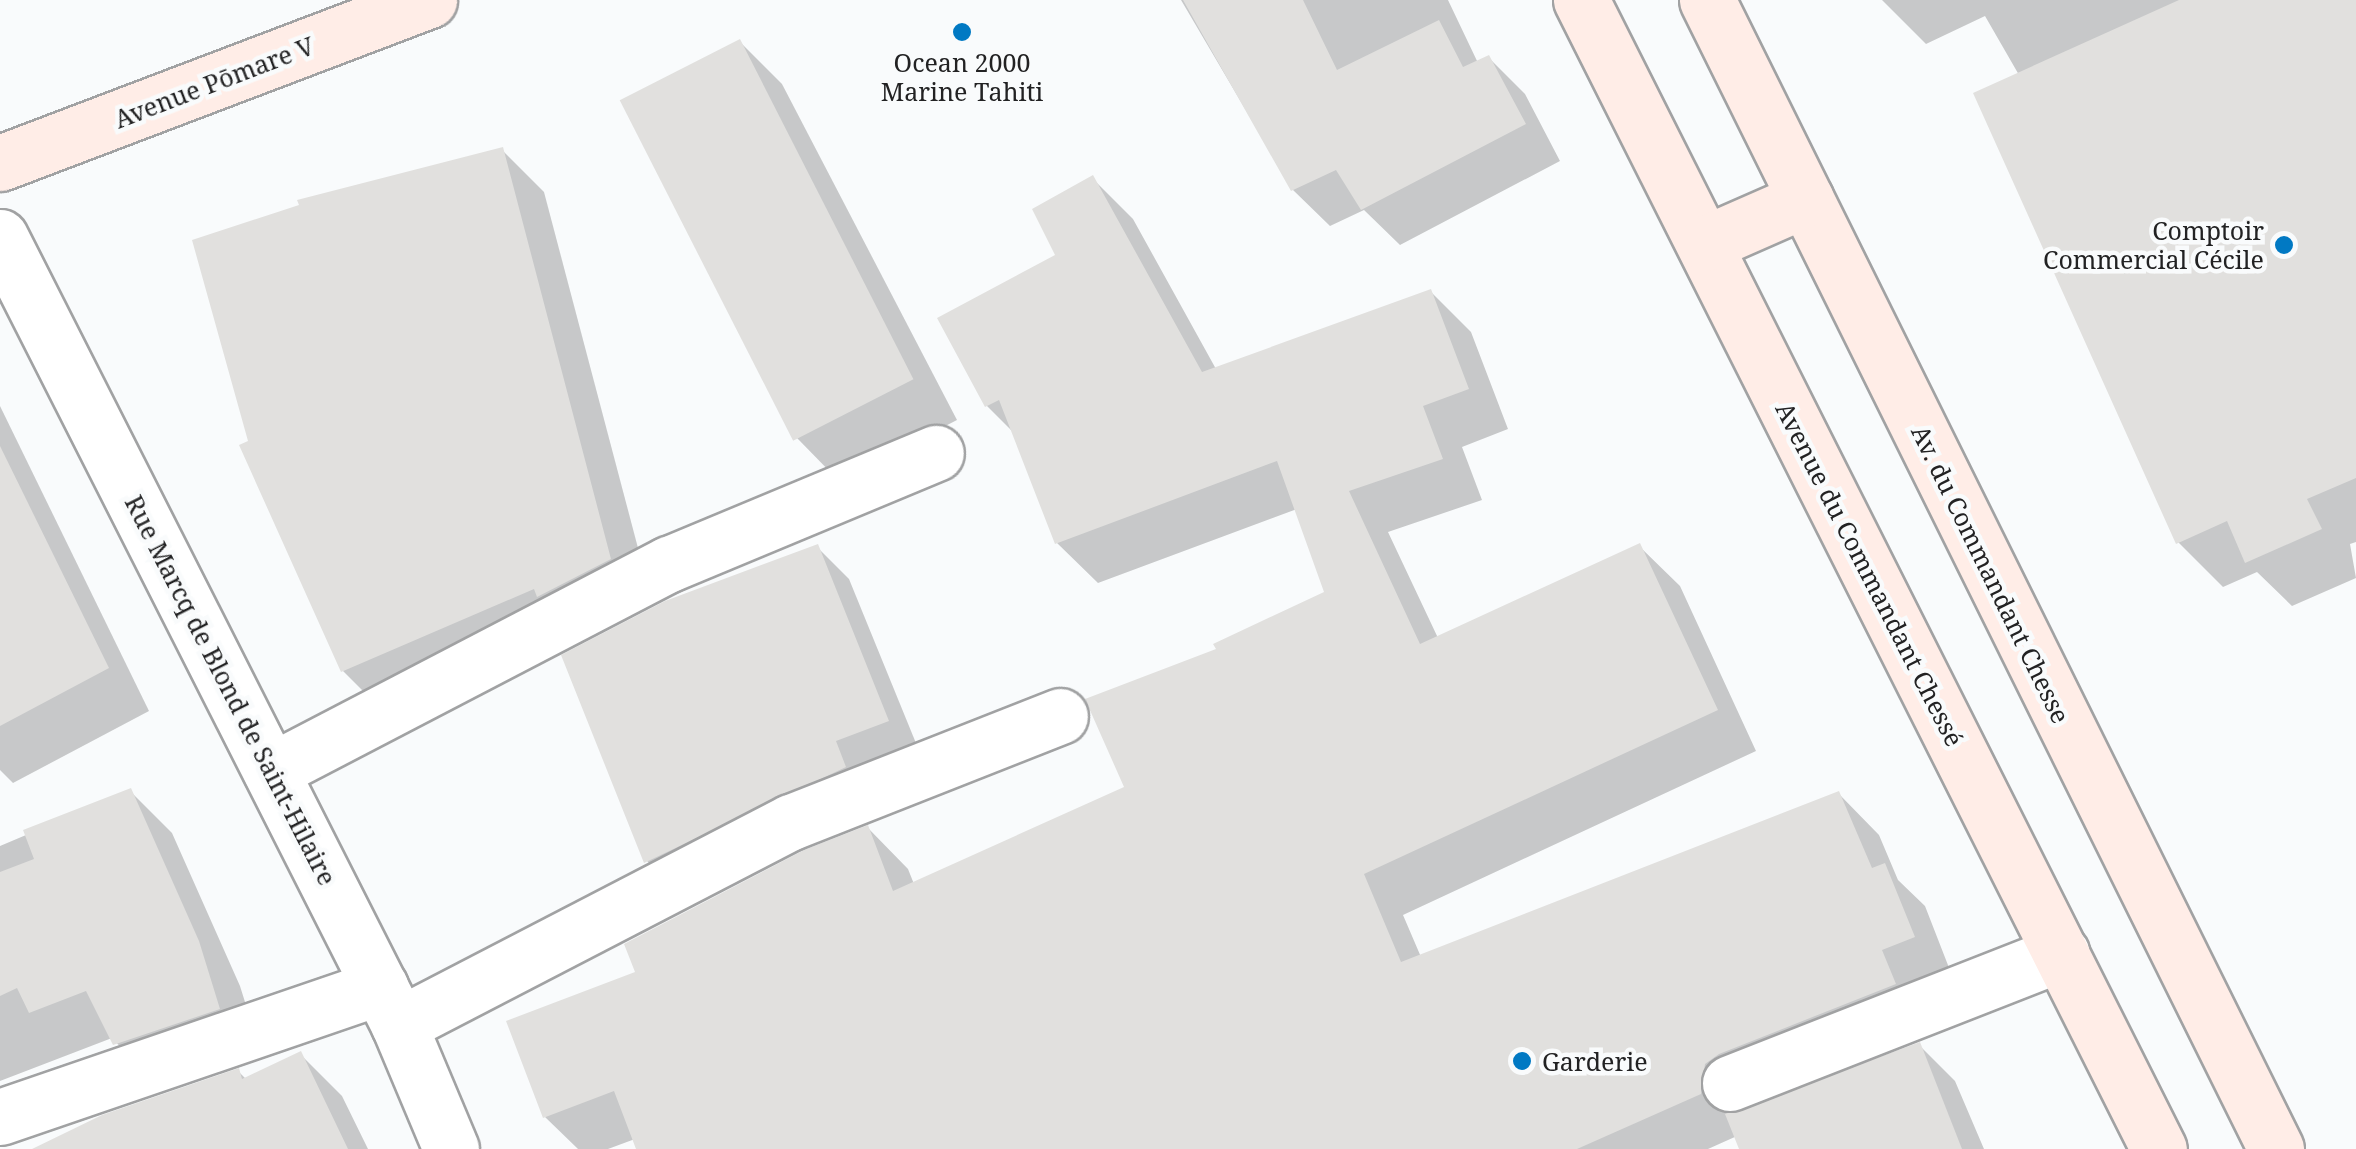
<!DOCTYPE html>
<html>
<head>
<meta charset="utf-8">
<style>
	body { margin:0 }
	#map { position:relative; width:2356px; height:1149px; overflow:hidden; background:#f9fbfc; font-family:"Noto Serif",serif }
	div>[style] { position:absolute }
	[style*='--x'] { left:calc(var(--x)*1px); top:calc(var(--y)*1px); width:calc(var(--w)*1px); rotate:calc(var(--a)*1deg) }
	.shadow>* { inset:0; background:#0003 }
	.building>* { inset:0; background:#e1e0de; transform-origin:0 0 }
	.roads { filter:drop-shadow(2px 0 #a1a2a3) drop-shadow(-2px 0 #a1a2a3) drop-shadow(0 2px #a1a2a3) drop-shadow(0 -2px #a1a2a3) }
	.minor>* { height:55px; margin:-27.5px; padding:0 27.5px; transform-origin:27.5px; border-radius:27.5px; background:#fff }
	.tertiary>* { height:55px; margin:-27.5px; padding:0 27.5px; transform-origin:27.5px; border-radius:27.5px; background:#fff }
	.secondary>* { height:55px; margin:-27.5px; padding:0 27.5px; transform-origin:27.5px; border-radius:27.5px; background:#ffede7 }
	.dots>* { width:28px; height:28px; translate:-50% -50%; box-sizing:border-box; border:5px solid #f9fbfc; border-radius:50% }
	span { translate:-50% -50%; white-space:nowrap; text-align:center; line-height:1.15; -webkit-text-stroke:9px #f9fbfc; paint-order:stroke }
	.poi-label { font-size:25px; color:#222223 }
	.right { translate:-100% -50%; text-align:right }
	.left { translate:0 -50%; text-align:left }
	.street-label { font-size:25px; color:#222223 }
</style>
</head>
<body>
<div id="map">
	<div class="shadow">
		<div style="clip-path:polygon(1181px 0,1448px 0,1478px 63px,1489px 58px,1525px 94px,1560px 161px,1400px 245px,1364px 210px,1330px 226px,1293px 190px)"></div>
		<div style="clip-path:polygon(1882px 0,2356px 0,2356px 542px,2350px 544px,2356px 578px,2292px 606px,2257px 572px,2223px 587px,2178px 542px,2019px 75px,1985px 16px,1926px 44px)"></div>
		<div style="clip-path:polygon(740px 42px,782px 84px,957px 420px,839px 481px,797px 438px)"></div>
		<div style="clip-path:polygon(502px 150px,544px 192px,652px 601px,385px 713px,343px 671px,251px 443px)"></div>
		<div style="clip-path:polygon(1092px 178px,1133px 219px,1216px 369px,1430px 291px,1471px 332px,1508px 429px,1462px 447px,1482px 500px,1388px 532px,1438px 638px,1639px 546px,1680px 586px,1756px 751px,1403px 915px,1421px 957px,1839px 794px,1879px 835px,1898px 880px,1925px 906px,1953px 978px,1738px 1110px,1919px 1045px,1955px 1081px,1984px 1149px,1742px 1149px,1737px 1136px,1708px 1149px,639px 1149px,635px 1139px,608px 1149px,578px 1149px,545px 1117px,638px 973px,868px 828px,908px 869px,914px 884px,1127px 788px,1219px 651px,1327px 593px,1297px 509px,1098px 583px,1057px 543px,1015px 434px,987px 406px,941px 319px,1058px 256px)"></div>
		<div style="clip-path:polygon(0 406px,149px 711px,13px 783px,0 770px)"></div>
		<div style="clip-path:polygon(817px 547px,849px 579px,920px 753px,679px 893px,647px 861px)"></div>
		<div style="clip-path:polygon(130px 791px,172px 833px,240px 986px,260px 1050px,157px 1086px,112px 1038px,0 1081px,0 846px)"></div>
		<div style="clip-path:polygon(300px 1054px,342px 1096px,368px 1149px,137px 1149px,238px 1071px,247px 1080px)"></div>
	</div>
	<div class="building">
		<div style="clip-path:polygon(1183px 0,1303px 0,1337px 70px,1439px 20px,1463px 67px,1489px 55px,1526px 124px,1361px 210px,1336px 170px,1291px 191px)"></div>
		<div style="clip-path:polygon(2179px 0,2356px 0,2356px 478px,2307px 499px,2322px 529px,2245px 563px,2227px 521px,2176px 544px,1973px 93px)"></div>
		<div style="left:740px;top:39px;width:382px;height:135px;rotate:63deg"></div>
		<div style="clip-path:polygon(503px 147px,611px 559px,537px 597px,534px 589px,341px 672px,239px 445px,248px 441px,192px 240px,299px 205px,297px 200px)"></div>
		<div style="clip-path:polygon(1093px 175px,1202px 372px,1431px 289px,1469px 389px,1423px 406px,1443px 459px,1349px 491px,1420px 644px,1640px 543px,1718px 710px,1364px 874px,1401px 962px,1839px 791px,1872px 868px,1885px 863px,1915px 937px,1882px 950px,1896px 984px,1719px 1054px,1705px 1064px,1701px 1094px,1577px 1149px,636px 1149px,614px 1091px,543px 1118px,506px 1021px,635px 972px,624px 944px,804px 850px,868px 825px,893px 891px,1124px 787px,1085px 699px,1216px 649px,1213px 644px,1324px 592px,1277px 461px,1055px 544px,999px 400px,985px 407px,937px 318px,1055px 255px,1032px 209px)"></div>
		<div style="clip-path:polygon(0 446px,109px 668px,0 726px)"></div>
		<div style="clip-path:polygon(818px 544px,889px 721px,836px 741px,846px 767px,644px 863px,561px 655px,665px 601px)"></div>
		<div style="clip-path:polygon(131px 788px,199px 941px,220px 1009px,113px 1045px,86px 991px,29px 1013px,17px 988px,0 996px,0 872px,34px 859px,23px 830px)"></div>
		<div style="clip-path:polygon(1920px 1042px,1962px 1149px,1739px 1149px,1725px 1114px)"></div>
		<div style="clip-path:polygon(301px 1051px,348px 1149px,32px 1149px,102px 1115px,239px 1068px,242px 1079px)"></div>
	</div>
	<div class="roads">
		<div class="minor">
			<div style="--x:271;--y:771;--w:449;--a:-27.5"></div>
			<div style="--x:669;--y:564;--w:289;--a:-22.6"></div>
			<div style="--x:399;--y:1025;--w:441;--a:-27.4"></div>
			<div style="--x:791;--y:822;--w:289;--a:-21.5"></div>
			<div style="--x:1730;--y:1083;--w:356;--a:-21.4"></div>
			<div style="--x:0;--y:1117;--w:402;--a:-18.9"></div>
		</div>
		<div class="tertiary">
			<div style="--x:0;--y:237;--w:883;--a:63.14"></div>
			<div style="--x:399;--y:1025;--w:134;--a:67.2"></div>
		</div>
		<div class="secondary">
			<div style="--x:1581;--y:0;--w:1286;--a:63.3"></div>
			<div style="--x:1707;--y:0;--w:1282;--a:63.65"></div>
			<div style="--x:0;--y:163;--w:459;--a:-20.8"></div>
			<div style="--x:1706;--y:243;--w:109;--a:-23.7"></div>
		</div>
	</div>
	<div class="dots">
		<div style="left:962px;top:32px;background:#0179c3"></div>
		<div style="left:2284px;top:245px;background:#0179c3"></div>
		<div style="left:1522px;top:1061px;background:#0179c3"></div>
	</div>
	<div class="poi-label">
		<span style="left:962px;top:77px">Ocean 2000<br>Marine Tahiti</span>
		<span class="right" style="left:2264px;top:245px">Comptoir<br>Commercial Cécile</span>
		<span class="left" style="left:1542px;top:1061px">Garderie</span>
	</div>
	<div class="street-label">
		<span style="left:214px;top:82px;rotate:-21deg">Avenue Pōmare V</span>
		<span style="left:1870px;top:574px;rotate:63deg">Avenue du Commandant Chessé</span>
		<span style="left:1991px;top:574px;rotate:64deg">Av. du Commandant Chesse</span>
		<span style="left:231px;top:690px;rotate:63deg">Rue Marcq de Blond de Saint-Hilaire</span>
	</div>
</div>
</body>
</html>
